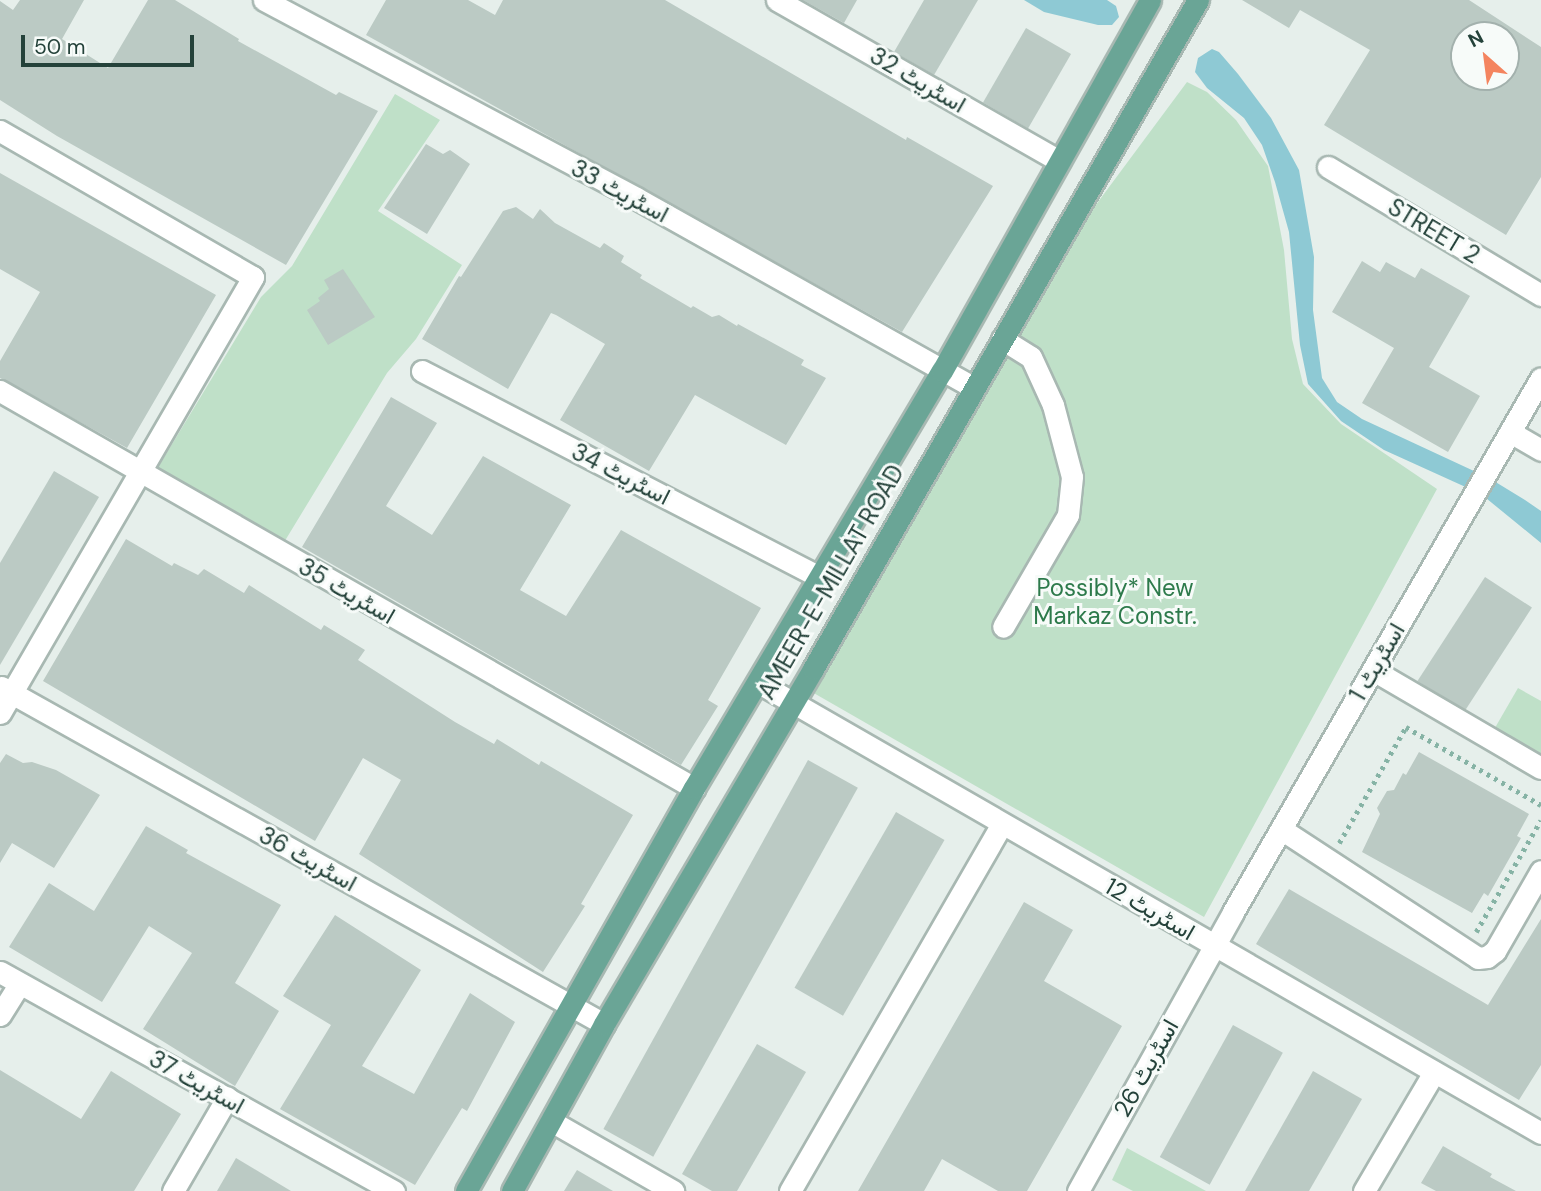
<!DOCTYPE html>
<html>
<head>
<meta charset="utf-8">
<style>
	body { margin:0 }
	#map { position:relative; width:1541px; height:1191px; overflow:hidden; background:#e6efeb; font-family:"DM Sans",Vazirmatn,sans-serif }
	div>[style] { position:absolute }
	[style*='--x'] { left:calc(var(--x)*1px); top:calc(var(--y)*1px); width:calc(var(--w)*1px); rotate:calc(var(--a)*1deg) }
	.green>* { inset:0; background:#bfe0c8 }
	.water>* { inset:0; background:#8ec9d4 }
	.building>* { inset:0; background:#bbcac4; transform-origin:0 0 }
	.path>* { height:4.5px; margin-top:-2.25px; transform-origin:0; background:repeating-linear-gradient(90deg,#86b3a5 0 3.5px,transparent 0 8.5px) }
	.roads { filter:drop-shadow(2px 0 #a8b8b2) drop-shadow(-2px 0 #a8b8b2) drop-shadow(0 2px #a8b8b2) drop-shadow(0 -2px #a8b8b2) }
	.minor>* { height:21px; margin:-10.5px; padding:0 10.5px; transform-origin:10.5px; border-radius:10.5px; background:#fff }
	.major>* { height:21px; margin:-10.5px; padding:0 10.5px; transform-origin:10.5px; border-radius:10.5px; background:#6aa596 }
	span { translate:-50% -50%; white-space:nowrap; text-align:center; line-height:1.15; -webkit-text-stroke:6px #f7fbf9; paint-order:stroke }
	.street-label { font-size:24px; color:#24423a }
	.park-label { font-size:24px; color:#2d7a4b }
	.north { position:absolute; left:1450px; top:21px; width:70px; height:70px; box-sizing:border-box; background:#f7fbf9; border:2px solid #a3b1ad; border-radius:50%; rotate:332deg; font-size:19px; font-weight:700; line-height:28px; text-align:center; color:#24423a }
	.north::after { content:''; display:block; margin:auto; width:24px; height:32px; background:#f4845f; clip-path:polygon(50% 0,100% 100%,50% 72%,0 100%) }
	.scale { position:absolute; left:21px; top:35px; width:173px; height:32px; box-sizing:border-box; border:4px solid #24423a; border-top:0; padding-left:9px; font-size:21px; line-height:24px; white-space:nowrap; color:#24423a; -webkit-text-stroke:5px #f7fbf9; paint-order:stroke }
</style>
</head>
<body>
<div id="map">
	<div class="green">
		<div style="clip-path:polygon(1187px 82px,1207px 92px,1236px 120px,1268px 166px,1284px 250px,1292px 339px,1303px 384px,1341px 424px,1437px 489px,1204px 917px,798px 684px,1052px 264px)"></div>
		<div style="clip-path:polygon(395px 94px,440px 120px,378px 211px,462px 265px,416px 339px,387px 373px,283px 544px,154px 474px,261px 297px,292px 266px)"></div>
		<div style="clip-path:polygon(1518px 688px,1541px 701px,1541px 762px,1492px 733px)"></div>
		<div style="clip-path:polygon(1127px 1148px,1206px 1191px,1133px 1191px,1112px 1180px)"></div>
	</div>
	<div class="water">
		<div style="clip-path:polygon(1024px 0,1107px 0,1116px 6px,1119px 17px,1112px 25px,1098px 25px,1044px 12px)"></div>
		<div style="clip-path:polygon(1212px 49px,1219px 52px,1238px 74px,1271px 118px,1299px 170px,1314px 257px,1313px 310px,1322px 378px,1337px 402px,1362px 419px,1489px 478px,1525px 500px,1541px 511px,1541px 543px,1481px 494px,1384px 450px,1341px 421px,1308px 384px,1300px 345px,1289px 232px,1275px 182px,1262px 145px,1244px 118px,1207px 88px,1195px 72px,1198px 58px)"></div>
	</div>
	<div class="building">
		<div style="clip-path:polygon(20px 0,84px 0,62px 39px,108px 68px,148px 0,175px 0,239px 39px,238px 41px,336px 95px,339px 92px,378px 111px,286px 265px,57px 136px,0 100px,0 1px,13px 10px)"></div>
		<div style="clip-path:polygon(386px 0,468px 0,495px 15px,503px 0,665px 0,906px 140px,907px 137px,993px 186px,902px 332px,366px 35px)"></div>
		<div style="clip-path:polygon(803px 0,857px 0,844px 23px)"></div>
		<div style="clip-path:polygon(924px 0,978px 0,934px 75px,894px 52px)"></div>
		<div style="clip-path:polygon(evenodd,1242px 0,1469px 0,1541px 47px,1541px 177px,1506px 235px,1324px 125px,1370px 50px,1300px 10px,1289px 28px,1242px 0,1464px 35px,1506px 35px,1506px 77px,1464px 77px,1464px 35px)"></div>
		<div style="left:1026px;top:28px;width:52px;height:86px;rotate:30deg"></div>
		<div style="clip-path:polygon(426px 144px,443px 154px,450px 150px,470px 164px,427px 234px,384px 208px)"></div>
		<div style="clip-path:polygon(0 173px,216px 295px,127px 448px,0 378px,0 361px,40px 292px,0 269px)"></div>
		<div style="clip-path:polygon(516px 207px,533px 219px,540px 209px,555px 223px,600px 248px,604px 243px,624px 256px,621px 262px,642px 275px,640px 278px,691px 308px,693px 306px,712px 317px,719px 315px,737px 326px,738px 324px,804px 360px,801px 365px,826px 378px,786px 445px,695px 395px,649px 471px,560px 420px,605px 344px,556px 315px,551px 313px,508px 389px,422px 339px,459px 276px,461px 277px,503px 211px)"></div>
		<div style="clip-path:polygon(1362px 261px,1380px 272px,1386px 262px,1415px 278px,1421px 268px,1470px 296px,1429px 367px,1480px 396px,1448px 452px,1362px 403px,1394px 348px,1332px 312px)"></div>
		<div style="clip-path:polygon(343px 269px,375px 317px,328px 345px,307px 310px,320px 301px,318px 298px,329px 289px,324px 280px)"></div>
		<div style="clip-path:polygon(391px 397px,437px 423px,386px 506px,432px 535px,483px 456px,571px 505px,520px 590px,566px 616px,621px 530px,761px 608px,708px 700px,718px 706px,681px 765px,302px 547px)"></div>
		<div style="clip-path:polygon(54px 471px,99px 497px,0 665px,0 563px)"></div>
		<div style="clip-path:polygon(126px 539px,172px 566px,174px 563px,198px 575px,204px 569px,244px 593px,249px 585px,321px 630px,324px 625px,365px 650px,358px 660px,455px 722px,494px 744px,497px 739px,539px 765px,541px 761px,633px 815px,581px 904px,585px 906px,543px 972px,359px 854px,401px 780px,363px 758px,315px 841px,43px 681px)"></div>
		<div style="left:1485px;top:577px;width:56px;height:124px;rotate:33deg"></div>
		<div style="clip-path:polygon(1419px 752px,1529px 814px,1517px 836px,1521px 838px,1488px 896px,1484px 893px,1472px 913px,1362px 852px,1380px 814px,1377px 808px,1387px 791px,1394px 790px,1403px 773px,1406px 775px)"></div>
		<div style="clip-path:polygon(6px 754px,23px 763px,32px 762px,56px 770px,100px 795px,54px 868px,12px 843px,0 863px,0 763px)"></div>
		<div style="left:808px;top:760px;width:57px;height:422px;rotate:29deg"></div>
		<div style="left:896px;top:812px;width:56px;height:203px;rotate:30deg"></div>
		<div style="clip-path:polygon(146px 826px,188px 850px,186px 853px,281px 905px,235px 983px,279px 1011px,235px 1086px,143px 1029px,192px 953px,149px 926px,102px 1002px,9px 947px,49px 883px,94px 911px)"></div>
		<div style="clip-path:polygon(1289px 889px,1488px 1005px,1541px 919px,1541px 1065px,1519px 1100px,1256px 944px)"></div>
		<div style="clip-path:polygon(1024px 902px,1073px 930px,1044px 981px,1122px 1026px,1027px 1191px,998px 1191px,942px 1159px,924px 1191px,858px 1191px)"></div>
		<div style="clip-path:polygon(335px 915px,421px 970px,362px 1066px,414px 1094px,470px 993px,515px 1022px,467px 1111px,462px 1108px,415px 1185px,280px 1109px,331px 1025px,283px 996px)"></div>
		<div style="left:1233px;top:1025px;width:57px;height:151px;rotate:29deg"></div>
		<div style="clip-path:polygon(757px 1044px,806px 1072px,737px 1191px,712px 1191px,682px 1174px)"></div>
		<div style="clip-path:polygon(0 1070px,81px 1119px,111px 1071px,181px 1114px,134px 1191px,0 1191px)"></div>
		<div style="clip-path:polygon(1313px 1071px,1362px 1099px,1309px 1191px,1245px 1191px)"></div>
		<div style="clip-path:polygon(1443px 1146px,1492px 1174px,1490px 1177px,1516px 1191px,1436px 1191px,1421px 1183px)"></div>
		<div style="clip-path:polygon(236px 1158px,291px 1191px,217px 1191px)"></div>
		<div style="clip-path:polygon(577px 1170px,613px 1191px,564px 1191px)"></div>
	</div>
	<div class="path">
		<div style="--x:1339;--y:843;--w:134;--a:-60"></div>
		<div style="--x:1406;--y:727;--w:156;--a:30"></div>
		<div style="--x:1476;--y:932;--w:129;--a:-59.9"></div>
	</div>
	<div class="roads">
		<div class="minor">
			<div style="--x:264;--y:0;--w:421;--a:28"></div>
			<div style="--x:636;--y:198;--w:386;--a:29.3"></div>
			<div style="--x:777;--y:0;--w:325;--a:29.7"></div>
			<div style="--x:0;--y:131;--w:292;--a:30"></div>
			<div style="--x:253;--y:277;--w:504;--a:120.13"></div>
			<div style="--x:1328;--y:167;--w:249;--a:31"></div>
			<div style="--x:1002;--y:339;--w:34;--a:32"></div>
			<div style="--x:1031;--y:357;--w:53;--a:65.4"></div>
			<div style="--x:1053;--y:405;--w:74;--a:75.2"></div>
			<div style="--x:1072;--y:477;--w:38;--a:96"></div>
			<div style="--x:1068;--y:515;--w:129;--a:120.1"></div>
			<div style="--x:422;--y:371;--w:448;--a:27.4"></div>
			<div style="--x:0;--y:391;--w:800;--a:29.77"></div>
			<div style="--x:1510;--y:432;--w:36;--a:30"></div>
			<div style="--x:1373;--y:670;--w:194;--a:30.3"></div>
			<div style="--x:759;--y:683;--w:902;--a:29.92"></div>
			<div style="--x:1;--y:687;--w:691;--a:29.2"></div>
			<div style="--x:1281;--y:829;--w:235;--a:33.2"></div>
			<div style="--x:1478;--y:958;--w:9;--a:-6"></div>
			<div style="--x:1487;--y:957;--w:10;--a:-37"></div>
			<div style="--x:1495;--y:951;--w:92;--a:-60.1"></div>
			<div style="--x:0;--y:972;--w:451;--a:29.1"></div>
			<div style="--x:0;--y:1015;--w:36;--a:-58"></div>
			<div style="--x:551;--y:1121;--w:141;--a:29.8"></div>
			<div style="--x:173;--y:1191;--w:108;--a:-59.9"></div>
			<div style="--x:790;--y:1191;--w:424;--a:-60"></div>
			<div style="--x:1078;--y:1191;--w:319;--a:-60.9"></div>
			<div style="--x:1233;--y:912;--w:616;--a:-60.02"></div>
			<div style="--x:1364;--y:1191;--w:138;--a:-59.5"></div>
		</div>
		<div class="major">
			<div style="--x:466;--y:1191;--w:463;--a:-60.5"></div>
			<div style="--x:694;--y:788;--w:485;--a:-59.3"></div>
			<div style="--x:942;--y:371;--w:425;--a:-60.7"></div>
			<div style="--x:512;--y:1191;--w:191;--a:-61.1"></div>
			<div style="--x:604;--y:1024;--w:412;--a:-59.5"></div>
			<div style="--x:813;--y:669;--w:772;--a:-60.08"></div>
		</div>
	</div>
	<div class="street-label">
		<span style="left:918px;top:80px;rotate:30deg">اسٹریٹ 32</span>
		<span style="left:620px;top:191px;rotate:28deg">اسٹریٹ 33</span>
		<span style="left:1434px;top:231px;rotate:31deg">STREET 2</span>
		<span style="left:621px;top:474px;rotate:27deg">اسٹریٹ 34</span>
		<span style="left:831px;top:582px;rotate:-60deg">AMEER-E-MILLAT ROAD</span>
		<span style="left:347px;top:591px;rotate:30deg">اسٹریٹ 35</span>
		<span style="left:1377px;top:662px;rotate:-60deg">اسٹریٹ 1</span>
		<span style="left:308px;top:859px;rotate:29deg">اسٹریٹ 36</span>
		<span style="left:1150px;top:909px;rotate:30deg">اسٹریٹ 12</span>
		<span style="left:1146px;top:1068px;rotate:-61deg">اسٹریٹ 26</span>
		<span style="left:197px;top:1082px;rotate:29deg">اسٹریٹ 37</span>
	</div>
	<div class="park-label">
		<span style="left:1115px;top:602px">Possibly* New<br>Markaz Constr.</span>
	</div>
	<div class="north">N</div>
	<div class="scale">50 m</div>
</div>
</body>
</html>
